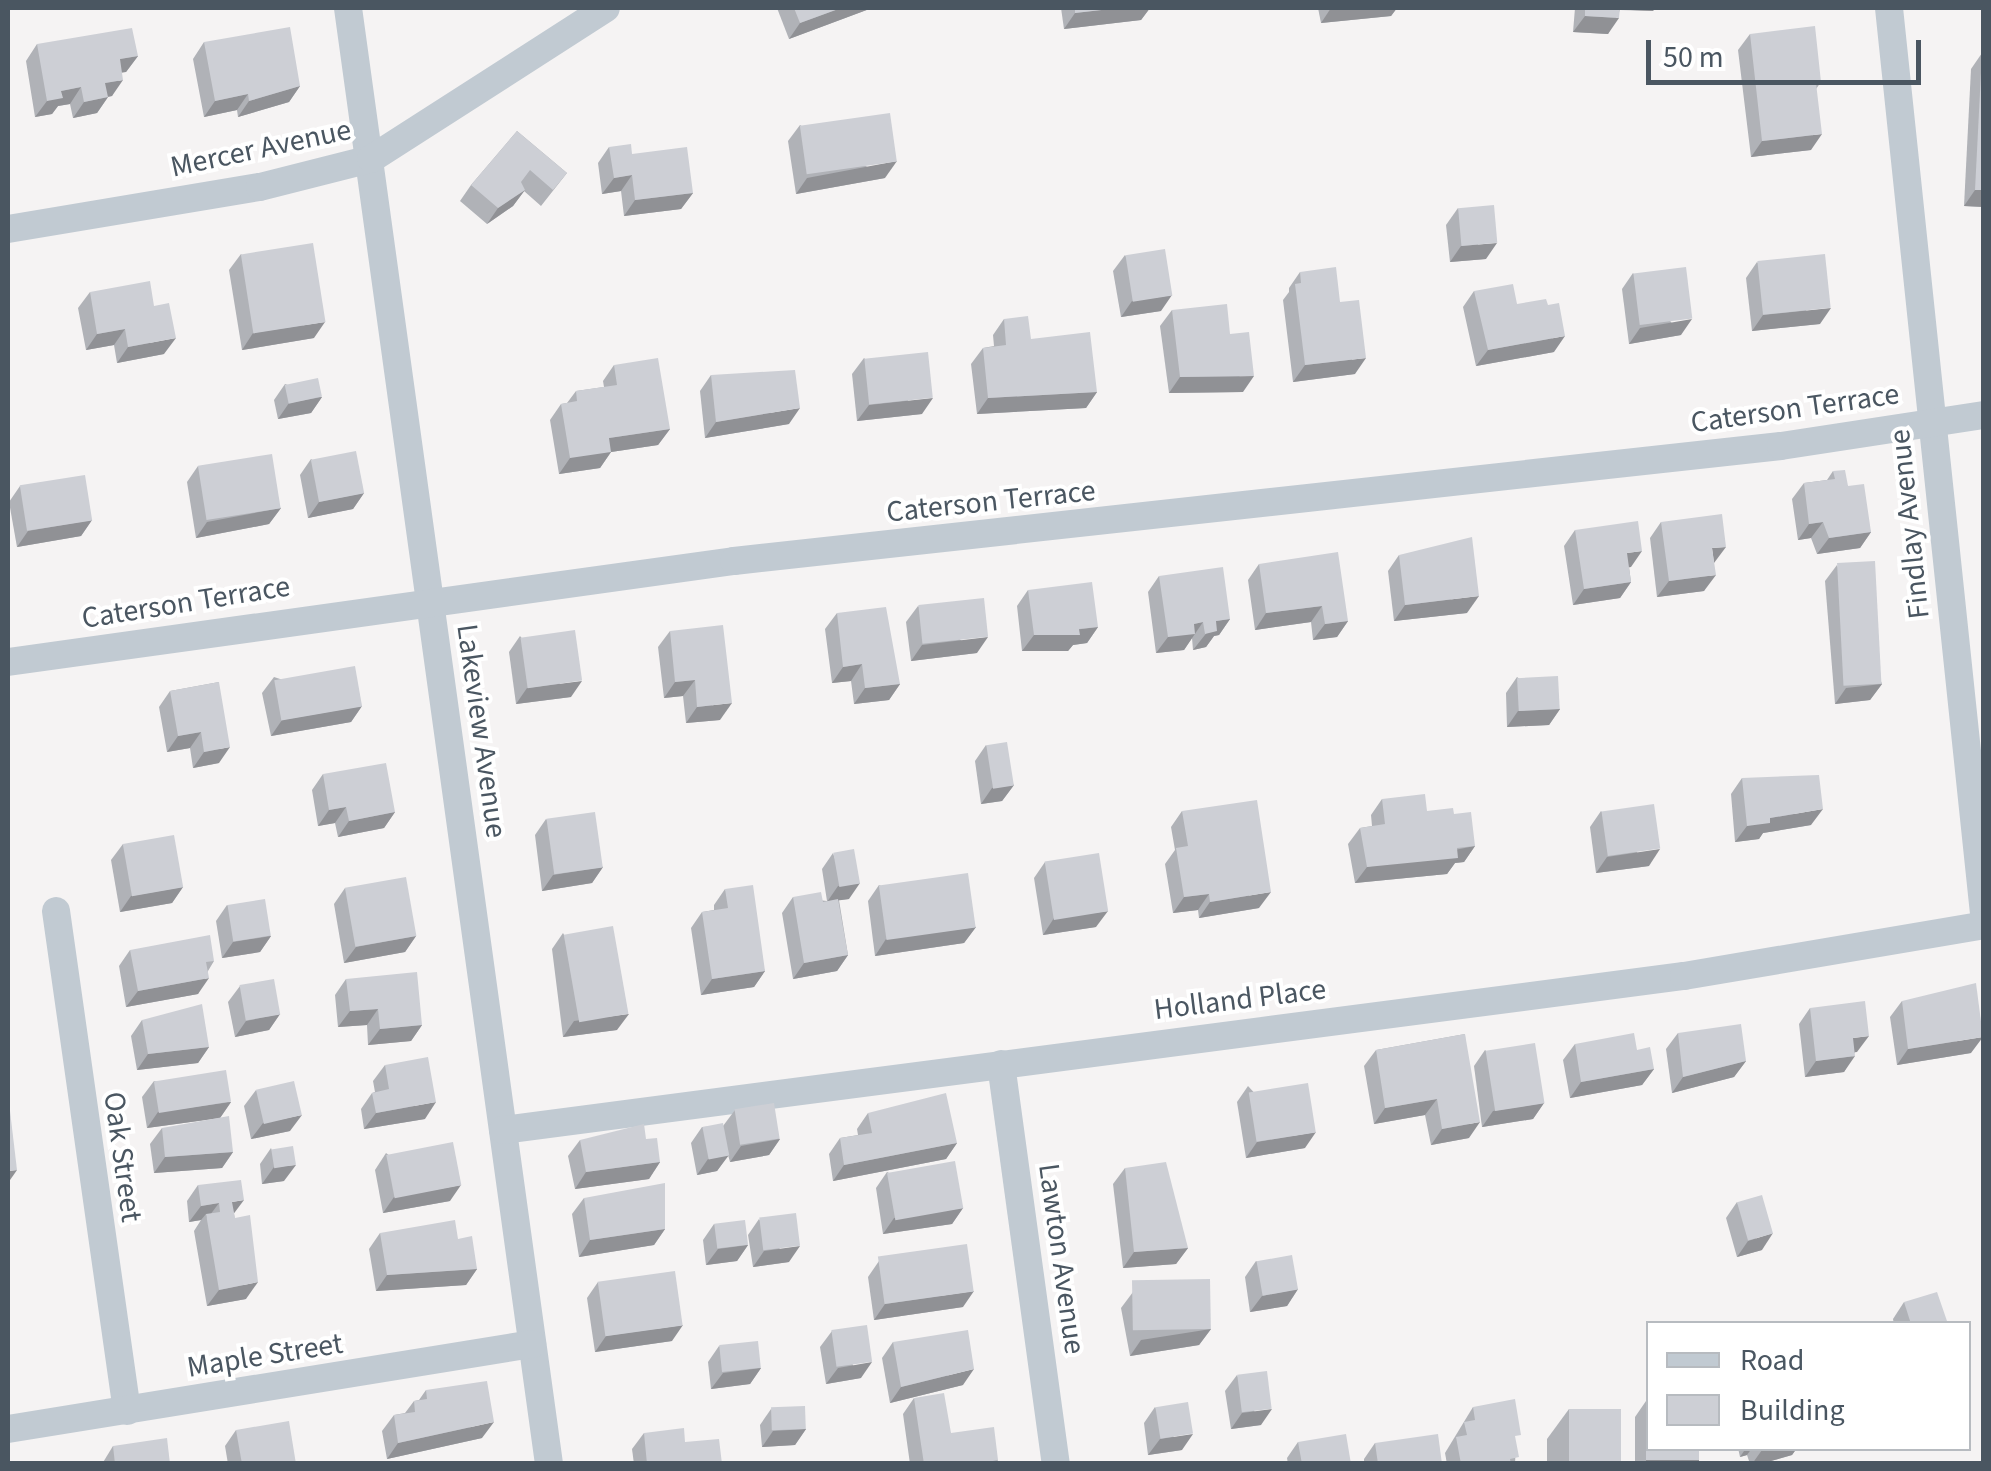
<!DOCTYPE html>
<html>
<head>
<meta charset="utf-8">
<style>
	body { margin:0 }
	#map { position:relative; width:1991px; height:1471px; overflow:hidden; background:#f5f3f3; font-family:"Source Sans 3",sans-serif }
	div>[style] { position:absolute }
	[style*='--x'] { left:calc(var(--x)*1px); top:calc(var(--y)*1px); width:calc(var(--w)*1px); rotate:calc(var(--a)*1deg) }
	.minor>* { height:28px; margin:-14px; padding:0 14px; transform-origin:14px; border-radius:14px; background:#c1cad2 }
	.wall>* { inset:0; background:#b0b2b7 }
	.shaded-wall>* { inset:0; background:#909195; transform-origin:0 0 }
	.building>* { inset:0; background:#cdcfd5; transform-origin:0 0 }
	span { translate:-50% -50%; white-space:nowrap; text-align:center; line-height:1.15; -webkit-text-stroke:8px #fff; paint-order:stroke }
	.street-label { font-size:30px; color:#4a5661 }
	.frame { position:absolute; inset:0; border:10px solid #4a5661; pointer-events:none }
	.legend { position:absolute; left:1646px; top:1321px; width:325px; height:130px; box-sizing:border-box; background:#fff; border:2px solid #b7bbc0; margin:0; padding:12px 18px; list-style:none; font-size:30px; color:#4a5661 }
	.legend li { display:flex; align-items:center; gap:20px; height:50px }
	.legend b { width:50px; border:2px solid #b7bbc0 }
	.scale { position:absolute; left:1646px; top:40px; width:275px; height:45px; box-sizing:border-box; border:5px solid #4a5661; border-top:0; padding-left:12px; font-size:30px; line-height:35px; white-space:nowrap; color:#4a5661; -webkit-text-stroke:8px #fff; paint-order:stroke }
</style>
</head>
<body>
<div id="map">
	<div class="minor">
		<div style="--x:348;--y:8;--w:1470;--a:82.14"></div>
		<div style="--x:1889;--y:8;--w:911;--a:84.01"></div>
		<div style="--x:8;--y:229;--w:255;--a:-9.5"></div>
		<div style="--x:260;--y:187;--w:114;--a:-14.2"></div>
		<div style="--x:371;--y:159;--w:279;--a:-32.7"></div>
		<div style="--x:8;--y:662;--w:733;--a:-7.92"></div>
		<div style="--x:734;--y:561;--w:1053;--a:-6.27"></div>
		<div style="--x:1781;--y:446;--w:205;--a:-8.7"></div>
		<div style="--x:56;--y:911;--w:505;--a:81.92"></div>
		<div style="--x:1001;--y:1064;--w:404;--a:82.2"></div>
		<div style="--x:503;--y:1130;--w:1191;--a:-7.43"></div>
		<div style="--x:1684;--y:976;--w:304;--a:-9.6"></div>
		<div style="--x:8;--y:1429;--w:531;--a:-9.21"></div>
	</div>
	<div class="wall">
		<div style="clip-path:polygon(777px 8px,872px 8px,789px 39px)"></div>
		<div style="clip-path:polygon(1061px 8px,1150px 8px,1141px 20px,1064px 29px)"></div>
		<div style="clip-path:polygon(1318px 8px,1397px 8px,1391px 16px,1321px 23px)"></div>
		<div style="clip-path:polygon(1575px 8px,1655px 8px,1653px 11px,1620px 10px,1608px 34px,1573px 32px)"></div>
		<div style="clip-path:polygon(1750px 34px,1821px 82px,1816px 89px,1811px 150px,1751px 157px,1738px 50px)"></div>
		<div style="clip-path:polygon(204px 42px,300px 86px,289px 102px,238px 117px,237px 110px,204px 117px,193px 59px)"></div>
		<div style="clip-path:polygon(37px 44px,138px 56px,126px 72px,122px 72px,112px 96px,108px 97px,97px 113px,73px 118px,70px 104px,58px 106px,52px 114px,35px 117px,26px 61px)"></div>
		<div style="clip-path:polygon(1982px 53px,1984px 53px,1984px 207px,1964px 206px,1971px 69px)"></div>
		<div style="clip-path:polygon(800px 125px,885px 178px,796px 194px,788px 141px)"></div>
		<div style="clip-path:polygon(517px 131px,567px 173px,541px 206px,524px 191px,513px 206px,487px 224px,460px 201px,471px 185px)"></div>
		<div style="clip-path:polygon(609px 147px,632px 154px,693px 193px,681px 209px,624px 216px,621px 191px,602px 194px,598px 163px)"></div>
		<div style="clip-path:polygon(1458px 208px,1486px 259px,1450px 262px,1446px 225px)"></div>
		<div style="clip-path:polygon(241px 254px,314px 338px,242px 350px,229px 270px)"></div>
		<div style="clip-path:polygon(1125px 255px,1161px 311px,1121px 317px,1113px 271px)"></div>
		<div style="clip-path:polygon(1757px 262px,1820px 324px,1752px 331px,1746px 278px)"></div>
		<div style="clip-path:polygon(1300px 272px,1340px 302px,1355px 374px,1293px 382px,1283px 300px,1289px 292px,1289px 288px)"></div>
		<div style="clip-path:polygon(1633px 273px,1681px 335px,1629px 344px,1622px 289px)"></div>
		<div style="clip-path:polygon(1474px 291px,1517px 304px,1548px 305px,1554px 352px,1476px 366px,1463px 307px)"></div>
		<div style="clip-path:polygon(90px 292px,164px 354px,117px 363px,114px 345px,86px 350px,78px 308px)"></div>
		<div style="clip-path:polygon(1172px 310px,1230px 334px,1243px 392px,1169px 393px,1160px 326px)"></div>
		<div style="clip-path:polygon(1004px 319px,1097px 392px,1086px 408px,977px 414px,971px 364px,983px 348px,994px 346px,993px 335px)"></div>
		<div style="clip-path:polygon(864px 358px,922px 414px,857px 421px,852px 374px)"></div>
		<div style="clip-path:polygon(614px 365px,670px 429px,658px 445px,611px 452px,600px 468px,559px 474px,550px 420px,561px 404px,567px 403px,576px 391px,604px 387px,603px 381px)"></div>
		<div style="clip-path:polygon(711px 375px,789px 424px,705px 438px,700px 391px)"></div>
		<div style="clip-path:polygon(285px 384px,322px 397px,311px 413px,278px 419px,274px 400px)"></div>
		<div style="clip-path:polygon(311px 459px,364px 493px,353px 509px,308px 518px,300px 475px)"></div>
		<div style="clip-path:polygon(198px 466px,281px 508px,269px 524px,196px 538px,187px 482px)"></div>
		<div style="clip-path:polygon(1833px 471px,1848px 486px,1871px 532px,1860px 548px,1817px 554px,1811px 538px,1798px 540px,1792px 499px,1804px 483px,1827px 480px)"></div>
		<div style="clip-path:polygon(20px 486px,92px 520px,81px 536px,17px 547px,9px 502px)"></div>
		<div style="clip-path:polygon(1661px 522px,1714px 563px,1704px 591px,1657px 597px,1650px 538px)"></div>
		<div style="clip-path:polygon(1575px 530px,1631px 567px,1629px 567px,1631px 582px,1620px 598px,1573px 605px,1564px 546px)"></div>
		<div style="clip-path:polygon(1399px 555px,1467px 613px,1394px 621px,1388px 571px)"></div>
		<div style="clip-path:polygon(1259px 564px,1348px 621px,1337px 637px,1313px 640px,1311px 622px,1255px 630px,1248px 580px)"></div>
		<div style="clip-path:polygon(1837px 565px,1882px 684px,1870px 700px,1835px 704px,1825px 581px)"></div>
		<div style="clip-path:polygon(1159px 576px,1230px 619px,1219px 635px,1214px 636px,1206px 647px,1193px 650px,1192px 638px,1184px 650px,1156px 653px,1148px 592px)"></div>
		<div style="clip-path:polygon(1028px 590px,1098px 627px,1087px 643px,1073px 645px,1068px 651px,1022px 651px,1017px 606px)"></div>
		<div style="clip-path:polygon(918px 606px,977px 653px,911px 661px,906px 622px)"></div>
		<div style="clip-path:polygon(837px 613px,900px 684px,889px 700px,854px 704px,851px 681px,832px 683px,825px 629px)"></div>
		<div style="clip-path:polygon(670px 631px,720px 720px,686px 723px,683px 696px,664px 698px,658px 647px)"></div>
		<div style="clip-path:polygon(520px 636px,571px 697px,516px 704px,509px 652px)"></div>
		<div style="clip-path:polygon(274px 677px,362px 706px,351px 722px,271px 736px,262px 693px)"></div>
		<div style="clip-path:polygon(1517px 677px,1560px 709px,1549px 725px,1507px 727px,1506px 693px)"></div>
		<div style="clip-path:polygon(219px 682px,219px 763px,193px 768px,190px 748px,167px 752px,159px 707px,170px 691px)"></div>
		<div style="clip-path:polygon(986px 745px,1014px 785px,1002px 801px,981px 804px,975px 761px)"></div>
		<div style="clip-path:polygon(323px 774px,395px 812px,384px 828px,338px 837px,335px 823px,318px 826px,312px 790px)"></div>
		<div style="clip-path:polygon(1742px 778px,1811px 825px,1763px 833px,1759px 839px,1735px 842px,1731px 794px)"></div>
		<div style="clip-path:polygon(1382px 799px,1427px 811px,1454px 814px,1475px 846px,1464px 862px,1455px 863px,1447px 874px,1355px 883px,1348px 844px,1360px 828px,1372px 826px,1371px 815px)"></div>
		<div style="clip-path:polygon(1182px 811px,1259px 908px,1199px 918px,1198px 910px,1173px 913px,1165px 864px,1175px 850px,1171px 827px)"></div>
		<div style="clip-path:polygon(1601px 811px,1649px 866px,1596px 873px,1590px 827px)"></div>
		<div style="clip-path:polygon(546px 819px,603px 867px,592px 883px,542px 891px,535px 835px)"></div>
		<div style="clip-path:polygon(123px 844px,183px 887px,172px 903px,120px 912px,111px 860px)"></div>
		<div style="clip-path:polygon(833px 853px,849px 899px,839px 900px,848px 955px,837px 971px,793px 979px,782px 913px,793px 897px,827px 901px,822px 869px)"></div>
		<div style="clip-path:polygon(1045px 862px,1096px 927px,1043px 935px,1034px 878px)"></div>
		<div style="clip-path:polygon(879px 885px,976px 927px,964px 943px,875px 956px,868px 901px)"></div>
		<div style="clip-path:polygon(345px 888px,416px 936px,405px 952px,344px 963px,334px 904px)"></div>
		<div style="clip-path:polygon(725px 889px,765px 971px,754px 987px,701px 995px,691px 928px,702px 912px,714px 910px,714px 905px)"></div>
		<div style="clip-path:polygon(227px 905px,271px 936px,260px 952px,222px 958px,216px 921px)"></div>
		<div style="clip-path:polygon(563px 933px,617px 1030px,563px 1037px,552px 949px)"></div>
		<div style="clip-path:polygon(130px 950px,214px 961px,208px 971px,198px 994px,126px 1007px,119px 966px)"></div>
		<div style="clip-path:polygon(346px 979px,422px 1025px,411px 1041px,368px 1045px,367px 1025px,338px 1027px,335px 995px)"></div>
		<div style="clip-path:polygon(240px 986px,280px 1014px,269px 1030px,235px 1037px,228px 1002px)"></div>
		<div style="clip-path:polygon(1902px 1001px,1971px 1053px,1897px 1065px,1890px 1017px)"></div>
		<div style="clip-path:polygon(1810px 1008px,1857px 1052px,1855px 1052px,1844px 1072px,1805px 1077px,1799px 1024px)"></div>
		<div style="clip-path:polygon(142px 1020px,209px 1047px,198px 1063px,137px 1070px,131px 1036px)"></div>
		<div style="clip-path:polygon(1678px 1033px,1746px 1061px,1734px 1077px,1672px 1093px,1666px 1049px)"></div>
		<div style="clip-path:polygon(1465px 1034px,1469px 1138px,1431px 1145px,1425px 1115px,1374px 1124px,1364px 1066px,1376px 1050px)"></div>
		<div style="clip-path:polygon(1575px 1044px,1637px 1050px,1654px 1069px,1642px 1085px,1570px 1098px,1563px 1060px)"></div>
		<div style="clip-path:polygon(1485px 1050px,1544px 1103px,1533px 1119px,1482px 1127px,1474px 1066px)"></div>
		<div style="clip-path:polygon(385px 1065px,425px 1119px,364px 1129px,361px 1109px,372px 1093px,375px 1092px,373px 1081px)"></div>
		<div style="clip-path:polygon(154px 1081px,231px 1102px,220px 1118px,147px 1128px,142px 1097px)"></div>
		<div style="clip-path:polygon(1248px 1086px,1305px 1148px,1246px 1158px,1237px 1102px)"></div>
		<div style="clip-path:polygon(256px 1090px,290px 1131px,251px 1139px,244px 1106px)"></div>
		<div style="clip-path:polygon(735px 1110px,780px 1139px,769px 1155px,730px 1162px,728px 1155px,717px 1171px,697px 1175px,691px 1143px,702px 1127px,723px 1126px)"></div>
		<div style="clip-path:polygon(868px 1113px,957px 1143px,946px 1159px,833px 1181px,829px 1154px,840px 1138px,858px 1135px,857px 1129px)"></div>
		<div style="clip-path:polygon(162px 1128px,233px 1152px,222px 1168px,154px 1173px,150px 1144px)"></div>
		<div style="clip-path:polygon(646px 1139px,660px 1162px,649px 1179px,575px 1189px,568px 1156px,580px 1140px)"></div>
		<div style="clip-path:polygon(271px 1148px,284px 1181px,262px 1184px,260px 1164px)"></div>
		<div style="clip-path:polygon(386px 1153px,450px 1201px,383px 1213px,375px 1170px)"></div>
		<div style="clip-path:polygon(1125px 1168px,1188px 1248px,1176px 1264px,1123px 1268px,1113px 1184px)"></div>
		<div style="clip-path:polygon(887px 1172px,963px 1208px,952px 1224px,883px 1234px,876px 1188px)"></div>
		<div style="clip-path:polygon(198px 1185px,234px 1214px,246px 1299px,207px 1306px,194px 1231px,201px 1220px,189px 1222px,187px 1201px)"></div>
		<div style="clip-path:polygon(584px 1198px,665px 1229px,654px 1245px,579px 1257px,572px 1214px)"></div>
		<div style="clip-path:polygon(1737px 1202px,1762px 1250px,1737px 1257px,1726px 1218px)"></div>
		<div style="clip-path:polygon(759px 1219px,789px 1262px,753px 1267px,748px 1235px)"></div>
		<div style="clip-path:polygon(714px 1224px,748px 1245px,737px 1261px,706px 1265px,703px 1240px)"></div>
		<div style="clip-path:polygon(380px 1233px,458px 1239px,477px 1269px,466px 1285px,376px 1291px,369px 1249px)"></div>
		<div style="clip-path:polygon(879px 1261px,963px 1307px,874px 1320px,868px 1277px)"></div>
		<div style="clip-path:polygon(1256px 1261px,1298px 1289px,1287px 1306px,1250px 1312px,1245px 1277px)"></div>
		<div style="clip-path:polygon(598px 1282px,672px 1341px,595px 1352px,587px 1298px)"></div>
		<div style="clip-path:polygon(1133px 1292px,1211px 1329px,1199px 1345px,1130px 1356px,1121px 1308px)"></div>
		<div style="clip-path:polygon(1904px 1302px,1948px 1324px,1894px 1324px,1893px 1319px)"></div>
		<div style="clip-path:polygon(832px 1331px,861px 1378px,826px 1384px,820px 1347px)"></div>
		<div style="clip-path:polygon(893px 1342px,963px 1385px,890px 1403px,882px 1358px)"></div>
		<div style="clip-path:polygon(719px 1346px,761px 1368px,750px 1384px,711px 1389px,708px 1362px)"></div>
		<div style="clip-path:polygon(1237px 1375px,1261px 1425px,1231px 1429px,1225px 1391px)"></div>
		<div style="clip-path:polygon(426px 1390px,482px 1438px,387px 1459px,382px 1431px,394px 1415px,405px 1413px,414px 1401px,419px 1400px)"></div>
		<div style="clip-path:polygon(914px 1398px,951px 1433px,998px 1460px,996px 1464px,910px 1464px,903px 1414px)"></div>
		<div style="clip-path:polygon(1646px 1401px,1699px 1460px,1696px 1464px,1635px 1464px,1635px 1417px)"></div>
		<div style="clip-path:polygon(1155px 1407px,1182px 1450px,1148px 1455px,1144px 1423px)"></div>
		<div style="clip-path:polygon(1473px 1407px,1516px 1442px,1515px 1464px,1447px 1464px,1445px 1453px)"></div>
		<div style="clip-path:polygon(771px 1409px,806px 1429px,795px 1445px,762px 1447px,760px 1425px)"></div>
		<div style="clip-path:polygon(1569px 1409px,1622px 1464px,1547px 1464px,1547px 1439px)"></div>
		<div style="clip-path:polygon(236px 1430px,296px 1464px,228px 1464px,225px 1446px)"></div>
		<div style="clip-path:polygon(644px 1433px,722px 1464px,634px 1464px,632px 1449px)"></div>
		<div style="clip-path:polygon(1298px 1442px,1351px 1464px,1288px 1464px,1287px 1458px)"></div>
		<div style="clip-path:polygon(1375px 1443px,1442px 1464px,1364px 1464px,1364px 1459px)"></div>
		<div style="clip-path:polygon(113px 1446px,170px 1464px,102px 1464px)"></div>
		<div style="clip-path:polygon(1738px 1448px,1797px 1448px,1792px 1455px,1760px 1464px,1750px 1464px,1747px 1455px,1740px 1457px)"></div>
	</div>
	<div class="shaded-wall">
		<div style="clip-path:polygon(841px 8px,872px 8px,789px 39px,800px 23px)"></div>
		<div style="clip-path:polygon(1119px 8px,1150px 8px,1141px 20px,1064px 29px,1075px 13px)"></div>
		<div style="clip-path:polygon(1331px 8px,1397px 8px,1391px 16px,1321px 23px)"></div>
		<div style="clip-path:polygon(1610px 8px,1655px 8px,1653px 11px,1609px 9px)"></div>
		<div style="clip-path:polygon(1585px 16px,1619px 18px,1608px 34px,1573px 32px)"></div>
		<div style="clip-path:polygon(138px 56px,126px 72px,108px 75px,120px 59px)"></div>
		<div style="clip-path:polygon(123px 80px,112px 96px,94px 99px,105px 83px)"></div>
		<div style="clip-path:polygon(300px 86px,289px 102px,238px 117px,249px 101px)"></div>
		<div style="clip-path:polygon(81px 87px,70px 104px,58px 106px,52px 114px,35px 117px,47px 101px,61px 91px)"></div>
		<div style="clip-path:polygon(248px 94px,237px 110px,204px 117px,215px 101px)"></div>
		<div style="clip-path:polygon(108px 97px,97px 113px,73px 118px,84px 102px)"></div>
		<div style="clip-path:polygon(1822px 134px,1811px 150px,1751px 157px,1762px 141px)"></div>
		<div style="clip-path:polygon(897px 161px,885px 178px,796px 194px,807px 178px)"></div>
		<div style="clip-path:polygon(632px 175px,621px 191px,602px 194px,614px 178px)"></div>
		<div style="clip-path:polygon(525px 190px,513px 206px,487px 224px,498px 208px)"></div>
		<div style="clip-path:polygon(1975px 190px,1984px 190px,1984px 207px,1964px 206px)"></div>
		<div style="clip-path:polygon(693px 193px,681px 209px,624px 216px,635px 200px)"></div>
		<div style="clip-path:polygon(1497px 243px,1486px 259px,1450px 262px,1461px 246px)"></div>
		<div style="clip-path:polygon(1172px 295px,1161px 311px,1121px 317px,1132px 301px)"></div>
		<div style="clip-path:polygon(1831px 308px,1820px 324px,1752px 331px,1763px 315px)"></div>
		<div style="clip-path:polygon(1692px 319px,1681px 335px,1629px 344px,1640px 328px)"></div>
		<div style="clip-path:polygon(325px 322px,314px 338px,242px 350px,253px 333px)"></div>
		<div style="clip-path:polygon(125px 329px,114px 345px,86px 350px,97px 334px)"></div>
		<div style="clip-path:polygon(1565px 336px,1554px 352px,1476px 366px,1488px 350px)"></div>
		<div style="clip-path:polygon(176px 338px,164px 354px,117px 363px,128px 347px)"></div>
		<div style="clip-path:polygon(1366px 358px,1355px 374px,1293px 382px,1305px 365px)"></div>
		<div style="clip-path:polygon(1254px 376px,1243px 392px,1169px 393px,1180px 377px)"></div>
		<div style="clip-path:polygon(1097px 392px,1086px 408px,977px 414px,988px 398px)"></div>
		<div style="clip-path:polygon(322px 397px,311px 413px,278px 419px,289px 403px)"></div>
		<div style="clip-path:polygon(933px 398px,922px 414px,857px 421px,869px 405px)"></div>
		<div style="clip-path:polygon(800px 408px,789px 424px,705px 438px,716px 422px)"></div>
		<div style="clip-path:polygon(670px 429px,658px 445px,611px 452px,600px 468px,559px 474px,570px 458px,609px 438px)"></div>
		<div style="clip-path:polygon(364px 493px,353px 509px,308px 518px,319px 502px)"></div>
		<div style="clip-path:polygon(281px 508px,269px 524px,196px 538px,207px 522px)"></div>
		<div style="clip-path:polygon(92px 520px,81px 536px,17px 547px,28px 531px)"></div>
		<div style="clip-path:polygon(1823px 522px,1811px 538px,1798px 540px,1809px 524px)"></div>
		<div style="clip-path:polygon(1871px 532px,1860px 548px,1817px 554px,1829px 538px)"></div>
		<div style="clip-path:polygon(1726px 547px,1714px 563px,1712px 548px)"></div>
		<div style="clip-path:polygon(1642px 551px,1631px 567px,1616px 570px,1627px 553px)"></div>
		<div style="clip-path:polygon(1716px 575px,1704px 591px,1657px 597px,1669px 581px)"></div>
		<div style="clip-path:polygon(1631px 582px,1620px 598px,1573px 605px,1584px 589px)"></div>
		<div style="clip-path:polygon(1479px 596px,1467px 613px,1394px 621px,1405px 605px)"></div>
		<div style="clip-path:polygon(1322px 606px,1311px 622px,1255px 630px,1266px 613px)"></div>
		<div style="clip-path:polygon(1230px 619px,1219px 635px,1214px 636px,1206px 647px,1193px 650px,1216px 621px)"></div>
		<div style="clip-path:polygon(1348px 621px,1337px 637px,1313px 640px,1325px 624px)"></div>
		<div style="clip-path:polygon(1203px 622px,1184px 650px,1156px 653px,1168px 637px,1194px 624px)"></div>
		<div style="clip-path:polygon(1098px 627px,1087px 643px,1073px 645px,1068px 651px,1022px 651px,1034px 635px)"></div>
		<div style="clip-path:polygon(988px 637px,977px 653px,911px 661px,922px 645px)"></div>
		<div style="clip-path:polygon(862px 664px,851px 681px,832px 683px,843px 667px)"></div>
		<div style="clip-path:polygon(695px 680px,683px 696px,664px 698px,675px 682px)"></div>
		<div style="clip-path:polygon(582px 681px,571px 697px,516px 704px,527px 688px)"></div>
		<div style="clip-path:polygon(900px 684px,889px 700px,854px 704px,865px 688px)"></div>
		<div style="clip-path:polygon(1882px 684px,1870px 700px,1835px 704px,1846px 688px)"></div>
		<div style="clip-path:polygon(732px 703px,720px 720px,686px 723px,697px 707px)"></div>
		<div style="clip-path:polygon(362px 706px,351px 722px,271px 736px,282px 720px)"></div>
		<div style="clip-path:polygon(1560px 709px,1549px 725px,1507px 727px,1518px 711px)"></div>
		<div style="clip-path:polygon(201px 732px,190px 748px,167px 752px,178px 736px)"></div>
		<div style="clip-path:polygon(230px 747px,219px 763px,193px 768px,204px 752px)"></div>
		<div style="clip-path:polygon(1014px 785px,1002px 801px,981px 804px,992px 788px)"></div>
		<div style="clip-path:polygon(346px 807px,335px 823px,318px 826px,329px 810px)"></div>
		<div style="clip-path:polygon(1823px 809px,1811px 825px,1763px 833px,1759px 839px,1735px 842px,1747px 826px,1770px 818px)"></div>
		<div style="clip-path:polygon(395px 812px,384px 828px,338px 837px,349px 821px)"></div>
		<div style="clip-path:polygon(1475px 846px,1464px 862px,1455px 863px,1447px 874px,1355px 883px,1367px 867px)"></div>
		<div style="clip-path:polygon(1660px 849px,1649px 866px,1596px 873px,1607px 857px)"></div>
		<div style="clip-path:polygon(603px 867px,592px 883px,542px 891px,553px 875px)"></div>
		<div style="clip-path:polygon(860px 883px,849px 899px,827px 902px,838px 886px)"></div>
		<div style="clip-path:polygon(183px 887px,172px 903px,120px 912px,131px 896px)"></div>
		<div style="clip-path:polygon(1271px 892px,1259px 908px,1199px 918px,1210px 902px)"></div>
		<div style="clip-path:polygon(1209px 894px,1198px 910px,1173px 913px,1184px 897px)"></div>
		<div style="clip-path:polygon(1108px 911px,1096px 927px,1043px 935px,1054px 918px)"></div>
		<div style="clip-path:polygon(976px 927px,964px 943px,875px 956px,886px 939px)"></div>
		<div style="clip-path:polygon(271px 936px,260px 952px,222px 958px,233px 942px)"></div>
		<div style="clip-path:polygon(416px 936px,405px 952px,344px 963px,356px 947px)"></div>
		<div style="clip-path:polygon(848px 955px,837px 971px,793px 979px,804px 963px)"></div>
		<div style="clip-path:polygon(765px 971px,754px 987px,701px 995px,712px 979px)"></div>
		<div style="clip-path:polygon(209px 978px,198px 994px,126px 1007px,138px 991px)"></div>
		<div style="clip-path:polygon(378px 1009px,367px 1025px,338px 1027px,350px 1011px)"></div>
		<div style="clip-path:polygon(280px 1014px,269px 1030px,235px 1037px,246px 1021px)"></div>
		<div style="clip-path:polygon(629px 1014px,617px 1030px,563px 1037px,574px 1021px)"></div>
		<div style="clip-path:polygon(422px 1025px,411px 1041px,368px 1045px,380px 1029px)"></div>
		<div style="clip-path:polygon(1869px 1036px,1857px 1052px,1842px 1054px,1853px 1038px)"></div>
		<div style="clip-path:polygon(1983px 1037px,1971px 1053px,1897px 1065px,1908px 1049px)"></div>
		<div style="clip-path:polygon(209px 1047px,198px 1063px,137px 1070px,148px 1054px)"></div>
		<div style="clip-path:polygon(1855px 1056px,1844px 1072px,1805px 1077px,1816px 1061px)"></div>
		<div style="clip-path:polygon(1746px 1061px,1734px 1077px,1672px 1093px,1683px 1077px)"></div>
		<div style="clip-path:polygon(1654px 1069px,1642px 1085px,1570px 1098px,1581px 1082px)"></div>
		<div style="clip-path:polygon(1437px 1099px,1425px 1115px,1374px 1124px,1385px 1108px)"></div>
		<div style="clip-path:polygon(231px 1102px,220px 1118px,147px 1128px,158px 1112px)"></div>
		<div style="clip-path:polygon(436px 1102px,425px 1119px,364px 1129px,376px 1113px)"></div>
		<div style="clip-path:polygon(1544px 1103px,1533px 1119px,1482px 1127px,1493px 1111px)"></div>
		<div style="clip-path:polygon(302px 1115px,290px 1131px,251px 1139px,263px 1123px)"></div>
		<div style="clip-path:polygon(1480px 1122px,1469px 1138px,1431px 1145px,1442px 1129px)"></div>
		<div style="clip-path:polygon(1316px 1132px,1305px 1148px,1246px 1158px,1257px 1142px)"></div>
		<div style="clip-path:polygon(780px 1139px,769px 1155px,730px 1162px,741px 1146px)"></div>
		<div style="clip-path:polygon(957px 1143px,946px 1159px,833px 1181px,844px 1165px)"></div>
		<div style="clip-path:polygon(233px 1152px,222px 1168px,154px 1173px,165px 1157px)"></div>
		<div style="clip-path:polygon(729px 1155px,717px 1171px,697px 1175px,708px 1159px)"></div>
		<div style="clip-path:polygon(660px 1162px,649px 1179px,575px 1189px,586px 1172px)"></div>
		<div style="clip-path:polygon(296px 1165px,284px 1181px,262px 1184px,274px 1167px)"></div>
		<div style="clip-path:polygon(17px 1170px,8px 1183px,8px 1171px)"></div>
		<div style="clip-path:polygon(461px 1185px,450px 1201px,383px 1213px,394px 1197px)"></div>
		<div style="clip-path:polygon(244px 1200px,232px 1216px,232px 1202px)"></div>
		<div style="clip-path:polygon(219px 1203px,207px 1219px,206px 1214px,201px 1220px,189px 1222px,201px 1206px)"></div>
		<div style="clip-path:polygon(963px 1208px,952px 1224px,883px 1234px,894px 1218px)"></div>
		<div style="clip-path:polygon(665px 1229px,654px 1245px,579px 1257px,590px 1240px)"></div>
		<div style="clip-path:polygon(1773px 1233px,1762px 1250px,1737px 1257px,1748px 1241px)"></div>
		<div style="clip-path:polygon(748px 1245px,737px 1261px,706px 1265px,718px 1249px)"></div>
		<div style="clip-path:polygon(800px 1246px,789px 1262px,753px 1267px,764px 1251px)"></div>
		<div style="clip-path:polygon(1188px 1248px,1176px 1264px,1123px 1268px,1134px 1252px)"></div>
		<div style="clip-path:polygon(477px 1269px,466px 1285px,376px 1291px,387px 1275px)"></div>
		<div style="clip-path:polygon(258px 1282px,246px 1299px,207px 1306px,219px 1290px)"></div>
		<div style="clip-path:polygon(1298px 1289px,1287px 1306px,1250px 1312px,1262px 1296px)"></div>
		<div style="clip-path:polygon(974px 1291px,963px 1307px,874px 1320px,885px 1304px)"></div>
		<div style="clip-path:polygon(683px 1325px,672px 1341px,595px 1352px,606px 1336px)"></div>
		<div style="clip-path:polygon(1211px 1329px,1199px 1345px,1130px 1356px,1141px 1340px)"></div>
		<div style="clip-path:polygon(872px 1362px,861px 1378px,826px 1384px,838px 1368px)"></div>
		<div style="clip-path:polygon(761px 1368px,750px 1384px,711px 1389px,723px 1373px)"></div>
		<div style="clip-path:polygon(974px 1369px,963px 1385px,890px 1403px,901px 1387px)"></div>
		<div style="clip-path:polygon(1272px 1409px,1261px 1425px,1231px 1429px,1242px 1413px)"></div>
		<div style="clip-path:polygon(494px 1422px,482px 1438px,387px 1459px,398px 1443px)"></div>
		<div style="clip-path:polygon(806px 1429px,795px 1445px,762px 1447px,773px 1431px)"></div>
		<div style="clip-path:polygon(1193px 1434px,1182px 1450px,1148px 1455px,1160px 1439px)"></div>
		<div style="clip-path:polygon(1746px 1448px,1752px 1448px,1747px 1455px,1740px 1457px)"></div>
		<div style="clip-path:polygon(1768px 1448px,1797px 1448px,1792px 1455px,1760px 1464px,1752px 1464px,1762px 1450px)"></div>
		<div style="left:1646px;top:1460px;width:53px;height:5px"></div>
	</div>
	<div class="building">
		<div style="clip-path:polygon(794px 8px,841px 8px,800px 23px)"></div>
		<div style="clip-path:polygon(1075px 8px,1119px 8px,1075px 13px)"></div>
		<div style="clip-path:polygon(1585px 8px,1620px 8px,1619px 18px,1585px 16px)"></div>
		<div style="clip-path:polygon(1815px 26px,1821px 82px,1816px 83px,1822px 134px,1762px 141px,1750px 34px)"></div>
		<div style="clip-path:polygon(290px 27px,300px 86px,249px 101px,248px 94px,215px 101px,204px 42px)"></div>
		<div style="clip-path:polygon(132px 28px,138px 56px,120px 59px,123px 80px,105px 83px,108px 97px,84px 102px,81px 87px,61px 91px,63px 98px,47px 101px,37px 44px)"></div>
		<div style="clip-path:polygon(1982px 53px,1984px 53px,1984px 190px,1975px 190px)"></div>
		<div style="left:890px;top:113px;width:49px;height:91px;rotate:82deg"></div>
		<div style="clip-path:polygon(517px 131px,567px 173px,553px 190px,530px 170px,521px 182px,525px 190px,498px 208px,471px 185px)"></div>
		<div style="clip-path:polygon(631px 144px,632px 154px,687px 147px,693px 193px,635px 200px,632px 175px,614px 178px,609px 147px)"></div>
		<div style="left:1494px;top:205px;width:38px;height:36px;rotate:85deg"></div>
		<div style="left:313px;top:243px;width:80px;height:73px;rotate:81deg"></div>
		<div style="left:1165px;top:249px;width:47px;height:40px;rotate:81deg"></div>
		<div style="left:1825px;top:254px;width:54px;height:68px;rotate:84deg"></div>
		<div style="clip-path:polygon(1336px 267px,1340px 302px,1359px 300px,1366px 358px,1305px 365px,1295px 284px,1301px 283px,1300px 272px)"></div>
		<div style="left:1686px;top:267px;width:52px;height:53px;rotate:83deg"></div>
		<div style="clip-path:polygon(150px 281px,154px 306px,169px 303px,176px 338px,128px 347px,125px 329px,97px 334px,90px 292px)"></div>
		<div style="clip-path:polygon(1513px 284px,1517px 304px,1546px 299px,1548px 305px,1559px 303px,1565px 336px,1488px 350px,1474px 291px)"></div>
		<div style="clip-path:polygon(1227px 304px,1230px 334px,1249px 332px,1254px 376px,1180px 377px,1172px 310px)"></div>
		<div style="clip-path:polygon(1028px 316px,1031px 339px,1090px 332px,1097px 392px,988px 398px,983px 348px,1006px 345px,1004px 319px)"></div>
		<div style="left:928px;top:352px;width:46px;height:64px;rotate:84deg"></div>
		<div style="clip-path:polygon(658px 358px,670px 429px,609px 438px,611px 452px,570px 458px,561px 404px,577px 401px,576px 391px,617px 385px,614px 365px)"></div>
		<div style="clip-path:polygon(795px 370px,800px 408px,716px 422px,711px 375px)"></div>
		<div style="left:318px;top:378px;width:19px;height:34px;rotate:78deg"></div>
		<div style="left:356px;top:451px;width:43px;height:46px;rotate:79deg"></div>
		<div style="left:272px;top:454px;width:55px;height:75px;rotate:81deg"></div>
		<div style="clip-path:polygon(1845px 470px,1848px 486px,1864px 484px,1871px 532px,1829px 538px,1823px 522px,1809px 524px,1804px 483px,1835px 479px,1833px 471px)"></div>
		<div style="left:85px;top:475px;width:46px;height:66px;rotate:81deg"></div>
		<div style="clip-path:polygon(1722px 514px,1726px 547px,1712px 548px,1716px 575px,1669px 581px,1661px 522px)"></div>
		<div style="clip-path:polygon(1638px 521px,1642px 551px,1627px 553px,1631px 582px,1584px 589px,1575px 530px)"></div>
		<div style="clip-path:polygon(1472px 537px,1479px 596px,1405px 605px,1399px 555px)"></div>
		<div style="clip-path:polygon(1338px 552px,1348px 621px,1325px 624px,1322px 606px,1266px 613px,1259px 564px)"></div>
		<div style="left:1875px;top:561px;width:123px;height:38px;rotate:87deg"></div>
		<div style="clip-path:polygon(1223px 567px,1230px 619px,1216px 621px,1217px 631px,1205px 634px,1203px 622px,1194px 624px,1195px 634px,1168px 637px,1159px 576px)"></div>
		<div style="clip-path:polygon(1092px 582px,1098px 627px,1079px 629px,1080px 635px,1034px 635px,1028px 590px)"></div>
		<div style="left:984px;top:598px;width:39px;height:66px;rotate:84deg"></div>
		<div style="clip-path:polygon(886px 607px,900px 684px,865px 688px,862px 664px,843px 667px,837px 613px)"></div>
		<div style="clip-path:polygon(723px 625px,732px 703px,697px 707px,695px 680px,675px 682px,670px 631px)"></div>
		<div style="left:575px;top:630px;width:51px;height:55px;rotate:82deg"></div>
		<div style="left:355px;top:666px;width:41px;height:82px;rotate:80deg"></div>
		<div style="left:1558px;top:676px;width:33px;height:41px;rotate:87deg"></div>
		<div style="clip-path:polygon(219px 682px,230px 747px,204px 752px,201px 732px,178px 736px,170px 691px)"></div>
		<div style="left:1007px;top:742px;width:44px;height:21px;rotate:81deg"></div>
		<div style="clip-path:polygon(386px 763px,395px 812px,349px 821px,346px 807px,329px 810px,323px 774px)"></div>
		<div style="clip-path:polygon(1819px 775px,1823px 809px,1770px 818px,1770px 823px,1747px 826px,1742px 778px)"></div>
		<div style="clip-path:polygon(1425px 794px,1427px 811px,1453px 808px,1454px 814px,1471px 812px,1475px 846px,1457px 848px,1458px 858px,1367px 867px,1360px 828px,1385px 824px,1382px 799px)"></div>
		<div style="clip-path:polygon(1257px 800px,1271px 892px,1210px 902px,1209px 894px,1184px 897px,1176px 848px,1188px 846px,1182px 811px)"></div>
		<div style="left:1654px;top:804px;width:45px;height:53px;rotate:82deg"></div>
		<div style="left:595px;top:812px;width:56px;height:49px;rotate:82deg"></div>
		<div style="left:174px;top:835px;width:53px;height:52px;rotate:80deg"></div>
		<div style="left:854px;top:849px;width:35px;height:21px;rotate:80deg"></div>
		<div style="left:1099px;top:853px;width:59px;height:55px;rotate:81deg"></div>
		<div style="left:968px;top:873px;width:55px;height:90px;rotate:82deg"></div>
		<div style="left:406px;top:877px;width:60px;height:62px;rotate:80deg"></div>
		<div style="clip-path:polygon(753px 885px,765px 971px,712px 979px,702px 912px,728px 908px,725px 889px)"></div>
		<div style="clip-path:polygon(821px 892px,823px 902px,838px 899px,848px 955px,804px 963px,793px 897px)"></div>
		<div style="left:265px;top:899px;width:37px;height:38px;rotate:81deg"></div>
		<div style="left:613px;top:926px;width:89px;height:50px;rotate:80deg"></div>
		<div style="clip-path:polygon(210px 935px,214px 961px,206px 962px,209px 978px,138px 991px,130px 950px)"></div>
		<div style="clip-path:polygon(417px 972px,422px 1025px,380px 1029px,378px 1009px,350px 1011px,346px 979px)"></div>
		<div style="left:274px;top:979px;width:36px;height:35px;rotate:80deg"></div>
		<div style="clip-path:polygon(1976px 983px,1983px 1037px,1908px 1049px,1902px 1001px)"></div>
		<div style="clip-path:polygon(1865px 1001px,1869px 1036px,1853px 1038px,1855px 1056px,1816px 1061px,1810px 1008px)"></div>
		<div style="clip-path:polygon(202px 1004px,209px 1047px,148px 1054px,142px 1020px)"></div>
		<div style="clip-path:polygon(1741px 1024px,1746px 1061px,1683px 1077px,1678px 1033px)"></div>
		<div style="clip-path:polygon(1634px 1033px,1637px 1050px,1650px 1047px,1654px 1069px,1581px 1082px,1575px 1044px)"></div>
		<div style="clip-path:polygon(1465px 1034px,1480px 1122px,1442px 1129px,1437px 1099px,1385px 1108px,1376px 1050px)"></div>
		<div style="left:1535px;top:1043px;width:61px;height:50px;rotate:81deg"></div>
		<div style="clip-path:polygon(428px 1057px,436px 1102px,376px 1113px,372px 1093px,389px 1089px,385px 1065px)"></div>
		<div style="left:226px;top:1070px;width:32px;height:73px;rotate:81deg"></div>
		<div style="left:294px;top:1081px;width:35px;height:39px;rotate:77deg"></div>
		<div style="left:1308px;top:1083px;width:50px;height:60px;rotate:81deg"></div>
		<div style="clip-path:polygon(946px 1093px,957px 1143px,844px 1165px,840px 1138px,872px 1133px,868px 1113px)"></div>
		<div style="clip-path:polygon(8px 1094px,17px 1170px,8px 1171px)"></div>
		<div style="left:774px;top:1103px;width:36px;height:40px;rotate:81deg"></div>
		<div style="clip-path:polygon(229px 1116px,233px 1152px,165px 1157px,162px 1128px)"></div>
		<div style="left:723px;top:1123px;width:33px;height:21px;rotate:79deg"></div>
		<div style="clip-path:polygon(644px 1124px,646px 1139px,657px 1138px,660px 1162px,586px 1172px,580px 1140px)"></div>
		<div style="left:453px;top:1142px;width:44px;height:68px;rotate:79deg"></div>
		<div style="left:293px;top:1146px;width:19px;height:22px;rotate:81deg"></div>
		<div style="left:955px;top:1161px;width:48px;height:69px;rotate:80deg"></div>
		<div style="clip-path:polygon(1166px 1162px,1188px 1248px,1134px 1252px,1125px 1168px)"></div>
		<div style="clip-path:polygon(241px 1180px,244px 1200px,232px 1202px,235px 1218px,250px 1215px,258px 1282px,219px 1290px,206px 1214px,220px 1212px,219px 1203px,201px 1206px,198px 1185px)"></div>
		<div style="clip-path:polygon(665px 1183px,665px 1229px,590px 1240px,584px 1198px)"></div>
		<div style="left:1762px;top:1195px;width:40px;height:26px;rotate:74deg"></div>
		<div style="left:796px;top:1213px;width:33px;height:37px;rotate:83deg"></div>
		<div style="clip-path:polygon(455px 1220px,458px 1239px,472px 1236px,477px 1269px,387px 1275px,380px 1233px)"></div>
		<div style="left:745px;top:1220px;width:25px;height:31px;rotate:83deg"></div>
		<div style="left:967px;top:1244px;width:48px;height:90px;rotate:82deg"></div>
		<div style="left:1292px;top:1255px;width:35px;height:36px;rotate:80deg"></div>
		<div style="left:675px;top:1271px;width:55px;height:78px;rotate:82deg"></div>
		<div style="left:1210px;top:1279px;width:50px;height:78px;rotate:89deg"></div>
		<div style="clip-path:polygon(1937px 1292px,1948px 1324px,1911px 1324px,1904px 1302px)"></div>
		<div style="left:867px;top:1325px;width:37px;height:36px;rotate:82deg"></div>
		<div style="clip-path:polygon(968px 1330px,974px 1369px,901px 1387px,893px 1342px)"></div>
		<div style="left:758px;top:1341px;width:27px;height:39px;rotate:84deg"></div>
		<div style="left:1267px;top:1371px;width:38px;height:30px;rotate:83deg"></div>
		<div style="clip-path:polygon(487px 1381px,494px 1422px,398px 1443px,394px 1415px,415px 1412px,414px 1401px,427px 1399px,426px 1390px)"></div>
		<div style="clip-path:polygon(944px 1393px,951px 1433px,994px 1427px,998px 1460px,977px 1464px,924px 1464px,914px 1398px)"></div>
		<div style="clip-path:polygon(1515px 1399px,1521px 1435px,1515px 1436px,1519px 1457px,1510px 1459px,1511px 1464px,1461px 1464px,1456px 1437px,1467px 1435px,1464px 1422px,1475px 1420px,1473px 1407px)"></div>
		<div style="clip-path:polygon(1646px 1401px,1648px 1401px,1648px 1448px,1699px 1448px,1699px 1460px,1646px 1460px)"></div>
		<div style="left:1188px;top:1402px;width:32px;height:33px;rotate:81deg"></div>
		<div style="left:805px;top:1406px;width:23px;height:34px;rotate:88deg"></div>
		<div style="left:1569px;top:1409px;width:52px;height:55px"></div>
		<div style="clip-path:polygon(289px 1421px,296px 1464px,242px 1464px,236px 1430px)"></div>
		<div style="clip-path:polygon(684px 1428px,685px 1442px,719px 1439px,722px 1464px,647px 1464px,644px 1433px)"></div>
		<div style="clip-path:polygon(1346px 1434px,1351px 1464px,1302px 1464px,1298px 1442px)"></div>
		<div style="clip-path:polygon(1438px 1434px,1442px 1464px,1378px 1464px,1375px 1443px)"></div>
		<div style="clip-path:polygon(167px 1438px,170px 1464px,115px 1464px,113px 1446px)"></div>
	</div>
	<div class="street-label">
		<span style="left:261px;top:149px;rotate:-12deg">Mercer Avenue</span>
		<span style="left:1795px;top:409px;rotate:-8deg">Caterson Terrace</span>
		<span style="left:991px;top:502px;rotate:-6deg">Caterson Terrace</span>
		<span style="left:1910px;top:524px;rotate:-96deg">Findlay Avenue</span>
		<span style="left:186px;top:603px;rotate:-9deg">Caterson Terrace</span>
		<span style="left:481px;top:731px;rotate:82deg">Lakeview Avenue</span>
		<span style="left:1240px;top:1000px;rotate:-7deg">Holland Place</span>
		<span style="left:122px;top:1157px;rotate:82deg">Oak Street</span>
		<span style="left:1061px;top:1259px;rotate:82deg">Lawton Avenue</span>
		<span style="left:265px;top:1356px;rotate:-9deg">Maple Street</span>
	</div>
	<div class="frame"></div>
	<ul class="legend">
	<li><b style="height:12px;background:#c1cad2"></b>Road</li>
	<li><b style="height:28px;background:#cdcfd5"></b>Building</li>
	</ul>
	<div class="scale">50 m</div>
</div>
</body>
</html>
